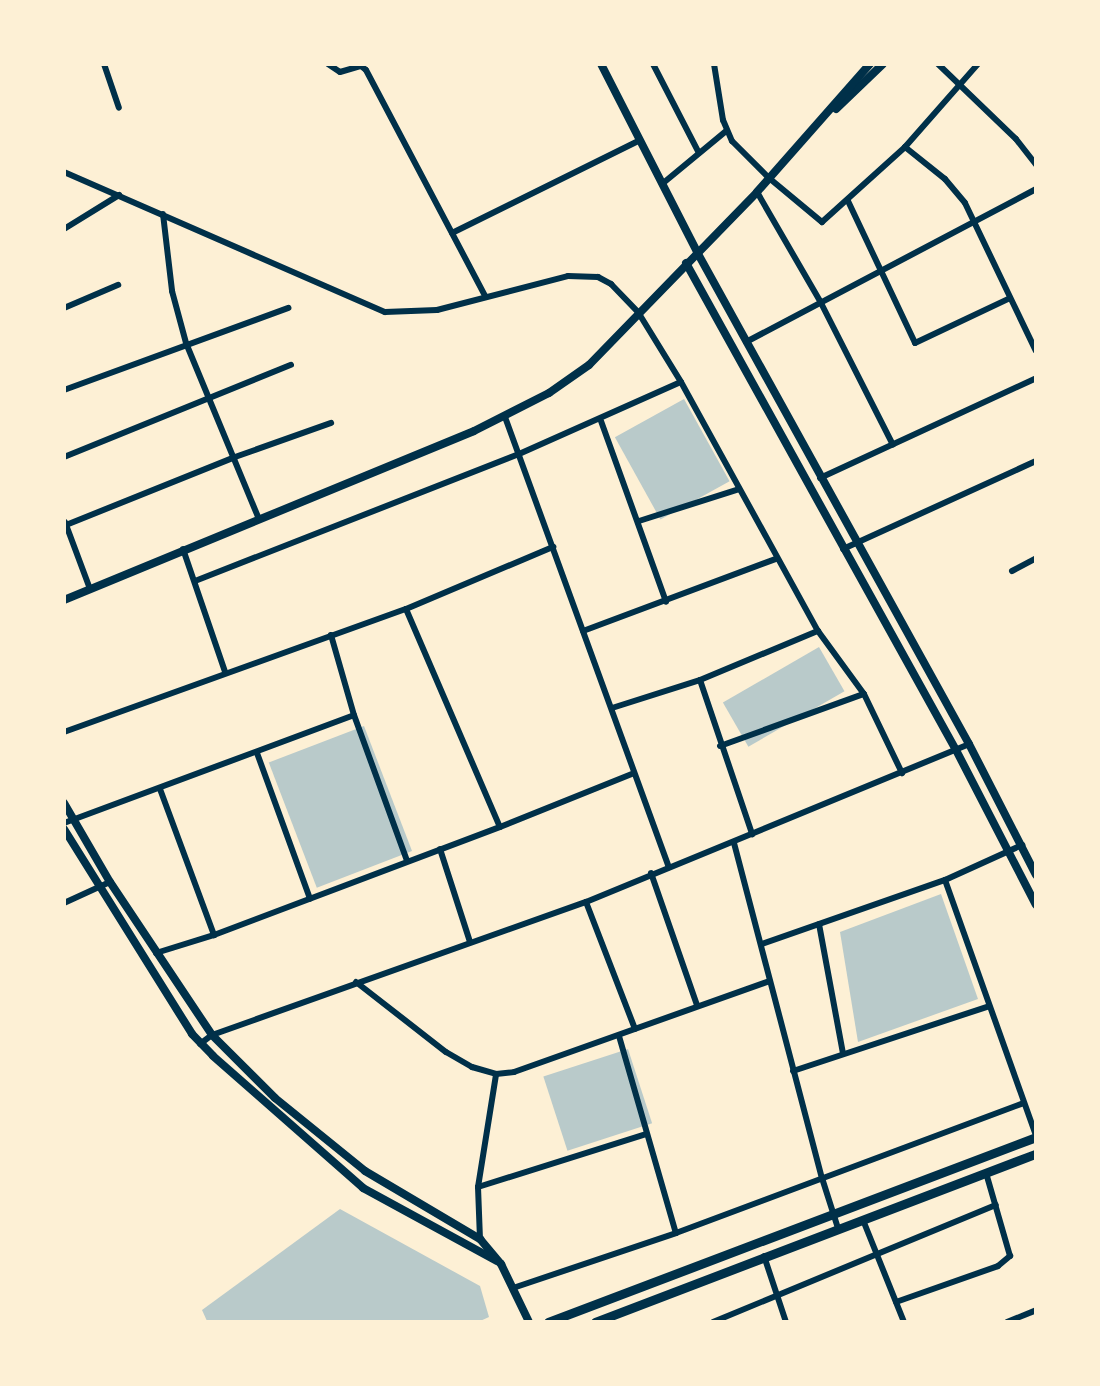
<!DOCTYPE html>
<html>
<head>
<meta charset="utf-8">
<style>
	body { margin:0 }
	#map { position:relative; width:1100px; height:1386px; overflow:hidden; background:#fdf0d5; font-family:Raleway,sans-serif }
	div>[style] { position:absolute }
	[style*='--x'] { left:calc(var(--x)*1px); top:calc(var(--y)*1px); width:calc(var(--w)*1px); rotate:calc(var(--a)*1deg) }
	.green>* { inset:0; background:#b9caca; transform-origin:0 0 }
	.minor>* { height:6px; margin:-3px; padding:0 3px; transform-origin:3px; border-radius:3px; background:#003049 }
	.tertiary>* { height:8px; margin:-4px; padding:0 4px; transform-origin:4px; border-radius:4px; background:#003049 }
	.secondary>* { height:8px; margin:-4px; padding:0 4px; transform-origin:4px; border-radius:4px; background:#003049 }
	.trunk>* { height:9px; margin:-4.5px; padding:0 4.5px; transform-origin:4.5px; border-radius:4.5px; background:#003049 }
	span { translate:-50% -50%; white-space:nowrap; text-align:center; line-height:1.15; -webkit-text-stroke:6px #fdf0d5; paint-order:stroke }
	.frame { position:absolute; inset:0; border:66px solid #fdf0d5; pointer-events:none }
</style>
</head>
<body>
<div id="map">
	<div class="green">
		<div style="left:684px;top:399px;width:94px;height:79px;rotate:61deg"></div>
		<div style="left:819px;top:647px;width:51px;height:111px;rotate:60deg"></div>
		<div style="left:364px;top:726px;width:134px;height:102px;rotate:69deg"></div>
		<div style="clip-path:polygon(941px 894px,978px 999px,858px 1042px,840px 932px)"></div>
		<div style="left:628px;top:1049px;width:78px;height:89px;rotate:72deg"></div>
		<div style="clip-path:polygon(340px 1209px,480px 1286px,489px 1317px,478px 1322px,207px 1321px,202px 1310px)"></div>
	</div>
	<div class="minor">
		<div style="--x:104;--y:64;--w:46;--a:71.2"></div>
		<div style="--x:328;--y:64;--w:14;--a:34"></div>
		<div style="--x:340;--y:72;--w:22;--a:-16"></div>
		<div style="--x:361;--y:66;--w:6;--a:39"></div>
		<div style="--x:366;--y:70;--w:255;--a:62.2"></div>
		<div style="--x:653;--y:64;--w:100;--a:62.7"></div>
		<div style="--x:714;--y:64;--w:57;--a:80.9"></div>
		<div style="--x:723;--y:120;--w:23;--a:67"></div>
		<div style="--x:732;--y:141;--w:52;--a:45"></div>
		<div style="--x:769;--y:178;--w:69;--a:39.7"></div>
		<div style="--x:822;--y:222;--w:112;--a:-42.1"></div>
		<div style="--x:905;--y:147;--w:111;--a:-48.7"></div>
		<div style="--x:938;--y:64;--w:108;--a:43.9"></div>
		<div style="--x:1016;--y:139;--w:33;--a:52"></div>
		<div style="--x:905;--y:147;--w:51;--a:38.7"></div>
		<div style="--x:945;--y:179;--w:31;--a:50"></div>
		<div style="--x:965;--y:203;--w:164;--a:64.4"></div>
		<div style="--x:64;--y:172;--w:350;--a:23.6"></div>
		<div style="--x:385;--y:312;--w:52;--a:-2.2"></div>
		<div style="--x:437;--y:310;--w:135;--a:-14.5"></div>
		<div style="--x:568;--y:276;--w:30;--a:2"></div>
		<div style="--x:598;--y:277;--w:15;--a:28"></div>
		<div style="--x:611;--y:284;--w:39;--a:46"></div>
		<div style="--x:638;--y:312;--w:82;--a:58.4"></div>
		<div style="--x:681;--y:382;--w:284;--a:61.2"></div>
		<div style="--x:818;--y:631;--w:78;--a:53.9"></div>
		<div style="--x:864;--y:694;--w:88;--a:64.3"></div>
		<div style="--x:662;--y:184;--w:83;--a:-39.6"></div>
		<div style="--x:757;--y:192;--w:126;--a:60"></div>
		<div style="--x:820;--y:301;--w:161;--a:63.1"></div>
		<div style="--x:848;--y:201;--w:157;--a:64.7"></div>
		<div style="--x:915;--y:343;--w:105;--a:-25.3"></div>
		<div style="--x:163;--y:214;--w:78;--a:83.3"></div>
		<div style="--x:172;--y:291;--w:54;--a:74.9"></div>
		<div style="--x:186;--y:343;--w:191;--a:67.5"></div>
		<div style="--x:64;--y:229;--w:65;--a:-31.7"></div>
		<div style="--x:452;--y:233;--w:210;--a:-26.3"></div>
		<div style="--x:64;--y:308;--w:59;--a:-23.1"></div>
		<div style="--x:746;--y:342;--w:328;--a:-27.8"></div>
		<div style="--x:64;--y:390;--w:239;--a:-20.1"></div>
		<div style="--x:505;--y:417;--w:479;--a:70"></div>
		<div style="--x:601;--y:421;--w:192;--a:70.2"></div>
		<div style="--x:64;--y:457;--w:245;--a:-22.1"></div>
		<div style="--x:820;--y:478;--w:238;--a:-24.8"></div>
		<div style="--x:639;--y:521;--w:105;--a:-17.7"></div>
		<div style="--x:65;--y:522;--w:72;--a:69.5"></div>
		<div style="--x:66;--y:525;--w:182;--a:-21.9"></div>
		<div style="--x:235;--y:457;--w:102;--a:-19.5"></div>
		<div style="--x:183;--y:549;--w:130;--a:71.1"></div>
		<div style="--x:843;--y:549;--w:212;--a:-24.5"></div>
		<div style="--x:1012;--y:571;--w:27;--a:-28"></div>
		<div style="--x:195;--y:581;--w:348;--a:-21.4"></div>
		<div style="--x:519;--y:454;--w:177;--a:-24"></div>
		<div style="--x:406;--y:609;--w:237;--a:66.7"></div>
		<div style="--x:583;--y:631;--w:206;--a:-20.5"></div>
		<div style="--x:331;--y:635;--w:83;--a:74"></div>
		<div style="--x:354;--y:715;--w:155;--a:70"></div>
		<div style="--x:700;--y:680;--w:163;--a:71.3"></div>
		<div style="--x:612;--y:708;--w:92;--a:-17.7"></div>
		<div style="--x:700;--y:680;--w:128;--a:-22.6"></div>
		<div style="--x:64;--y:732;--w:363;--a:-19.8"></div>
		<div style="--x:406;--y:609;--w:160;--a:-22.9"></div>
		<div style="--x:720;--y:746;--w:153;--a:-19.9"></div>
		<div style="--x:257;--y:753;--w:155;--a:70"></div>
		<div style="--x:160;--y:789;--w:156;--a:69.7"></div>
		<div style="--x:64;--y:823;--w:309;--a:-20.4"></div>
		<div style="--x:734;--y:843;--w:346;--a:75.3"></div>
		<div style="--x:822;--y:1178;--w:52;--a:72.3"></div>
		<div style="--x:440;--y:849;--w:98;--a:72.1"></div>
		<div style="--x:651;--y:873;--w:140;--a:70.8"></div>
		<div style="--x:945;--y:880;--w:271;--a:70.4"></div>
		<div style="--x:586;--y:902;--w:136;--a:68.9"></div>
		<div style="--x:64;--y:903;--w:51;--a:-24.5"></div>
		<div style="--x:819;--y:924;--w:132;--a:79.5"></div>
		<div style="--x:762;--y:944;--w:194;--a:-19.3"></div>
		<div style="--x:945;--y:880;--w:85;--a:-24.4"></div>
		<div style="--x:156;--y:953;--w:61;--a:-17.2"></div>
		<div style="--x:214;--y:935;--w:306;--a:-20.7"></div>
		<div style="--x:500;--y:827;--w:144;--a:-21.9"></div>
		<div style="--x:356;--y:982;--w:114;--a:37.9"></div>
		<div style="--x:446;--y:1052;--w:30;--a:30"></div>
		<div style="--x:472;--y:1067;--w:25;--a:16"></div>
		<div style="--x:496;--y:1074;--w:18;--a:-6"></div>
		<div style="--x:514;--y:1072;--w:271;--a:-19.6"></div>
		<div style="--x:619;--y:1036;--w:205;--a:73.9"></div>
		<div style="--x:200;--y:1044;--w:15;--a:-37"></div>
		<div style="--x:212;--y:1035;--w:397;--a:-19.6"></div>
		<div style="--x:586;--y:902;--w:414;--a:-22.4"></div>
		<div style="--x:793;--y:1071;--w:206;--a:-18.3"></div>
		<div style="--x:478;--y:1187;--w:176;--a:-17.5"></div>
		<div style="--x:863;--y:1220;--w:110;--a:68.1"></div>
		<div style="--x:480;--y:1239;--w:52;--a:-92.2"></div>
		<div style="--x:478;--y:1187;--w:114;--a:-80.9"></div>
		<div style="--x:764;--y:1256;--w:70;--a:71.6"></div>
		<div style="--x:513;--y:1288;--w:172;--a:-18.6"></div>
		<div style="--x:676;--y:1233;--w:371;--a:-20.5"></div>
		<div style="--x:896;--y:1302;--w:108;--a:-19.4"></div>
		<div style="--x:998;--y:1266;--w:16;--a:-40"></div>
		<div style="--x:1010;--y:1256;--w:86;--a:-106.1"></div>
		<div style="--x:713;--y:1322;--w:306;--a:-22.5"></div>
		<div style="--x:1007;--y:1322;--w:31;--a:-22"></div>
	</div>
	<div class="tertiary">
		<div style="--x:601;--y:64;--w:211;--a:62.9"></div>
		<div style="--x:697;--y:252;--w:562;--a:61.06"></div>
		<div style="--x:969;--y:744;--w:147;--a:62.9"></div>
		<div style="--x:686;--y:263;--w:557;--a:61"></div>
		<div style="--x:956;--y:750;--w:174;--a:62.7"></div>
		<div style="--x:64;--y:803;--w:91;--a:59.8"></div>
		<div style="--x:110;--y:882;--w:184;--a:56.3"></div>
		<div style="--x:212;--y:1035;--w:89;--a:45"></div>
		<div style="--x:275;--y:1098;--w:116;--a:39"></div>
		<div style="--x:365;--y:1171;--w:134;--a:30.6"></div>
		<div style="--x:480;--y:1239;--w:33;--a:50"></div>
		<div style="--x:501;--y:1264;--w:64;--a:64.2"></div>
		<div style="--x:64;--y:829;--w:242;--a:58"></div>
		<div style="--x:192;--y:1034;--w:30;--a:46"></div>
		<div style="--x:213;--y:1056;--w:200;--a:41.3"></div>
		<div style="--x:363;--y:1188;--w:153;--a:28.6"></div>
	</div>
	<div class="secondary">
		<div style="--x:836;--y:109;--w:65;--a:-43.8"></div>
		<div style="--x:64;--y:600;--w:443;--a:-22.4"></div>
		<div style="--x:474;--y:431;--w:84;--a:-26.9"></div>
		<div style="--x:549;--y:393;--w:49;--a:-35"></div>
		<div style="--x:589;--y:365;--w:241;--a:-45.8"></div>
		<div style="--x:757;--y:192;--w:171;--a:-48.6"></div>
	</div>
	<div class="trunk">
		<div style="--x:548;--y:1322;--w:522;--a:-20.76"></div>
		<div style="--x:595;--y:1322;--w:472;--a:-20.9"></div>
	</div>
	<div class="frame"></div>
</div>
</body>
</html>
